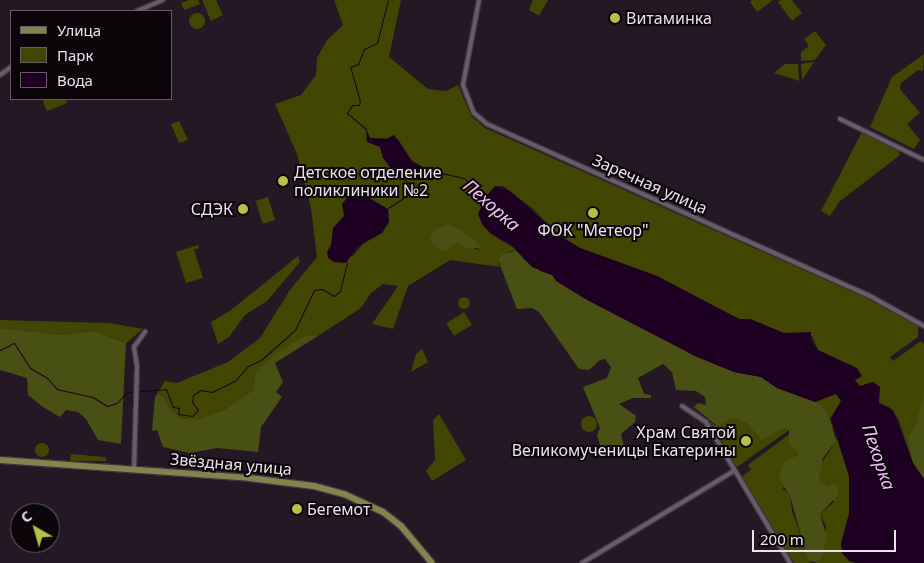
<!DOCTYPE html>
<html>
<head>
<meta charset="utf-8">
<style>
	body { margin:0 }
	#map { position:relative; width:924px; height:563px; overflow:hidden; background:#231824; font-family:"Noto Sans",sans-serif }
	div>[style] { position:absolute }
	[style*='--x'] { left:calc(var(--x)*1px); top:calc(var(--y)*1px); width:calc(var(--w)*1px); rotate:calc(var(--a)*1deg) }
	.green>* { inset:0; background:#414702; transform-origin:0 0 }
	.round { border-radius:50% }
	.forest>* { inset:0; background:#495013 }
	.water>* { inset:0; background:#1e0022 }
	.stream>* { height:1px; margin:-0.5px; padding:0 0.5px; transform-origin:0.5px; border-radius:0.5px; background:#1e0022 }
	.roads { filter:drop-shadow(1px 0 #3d353e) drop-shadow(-1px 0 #3d353e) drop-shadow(0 1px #3d353e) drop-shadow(0 -1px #3d353e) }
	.street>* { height:4px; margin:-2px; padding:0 2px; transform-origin:2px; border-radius:2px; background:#695c6a }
	.primary>* { height:6px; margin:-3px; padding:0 3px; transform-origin:3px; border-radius:3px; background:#82834d }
	.dots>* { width:14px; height:14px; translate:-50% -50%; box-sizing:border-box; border:2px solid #0a060a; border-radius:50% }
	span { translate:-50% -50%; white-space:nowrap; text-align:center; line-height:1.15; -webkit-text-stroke:4px #0a060a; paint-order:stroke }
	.poi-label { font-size:16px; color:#ebe3eb }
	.left { translate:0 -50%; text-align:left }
	.right { translate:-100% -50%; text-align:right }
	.street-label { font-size:16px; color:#ebe3eb }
	.water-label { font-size:18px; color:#f6bcfc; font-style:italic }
	.legend { position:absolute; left:10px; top:10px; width:162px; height:90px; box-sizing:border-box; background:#0a060a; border:1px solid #645e64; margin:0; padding:6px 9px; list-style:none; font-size:15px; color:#ebe3eb }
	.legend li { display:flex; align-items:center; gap:10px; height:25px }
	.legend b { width:25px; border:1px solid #645e64 }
	.north { position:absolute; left:10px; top:503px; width:50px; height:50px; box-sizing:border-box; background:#0a060a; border:1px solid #645e64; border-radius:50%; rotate:322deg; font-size:14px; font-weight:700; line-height:20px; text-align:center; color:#ebe3eb }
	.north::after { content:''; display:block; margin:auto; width:18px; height:22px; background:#b4c24a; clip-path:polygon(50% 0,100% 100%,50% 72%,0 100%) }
	.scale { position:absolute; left:752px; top:530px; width:144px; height:22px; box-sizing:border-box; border:2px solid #ebe3eb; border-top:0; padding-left:6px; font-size:15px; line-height:18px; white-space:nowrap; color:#ebe3eb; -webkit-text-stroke:4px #0a060a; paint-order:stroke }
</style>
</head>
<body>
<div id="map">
	<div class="green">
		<div style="clip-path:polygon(189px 0,198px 0,200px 4px,184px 10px,181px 3px)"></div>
		<div style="clip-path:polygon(202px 0,216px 0,223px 15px,211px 21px)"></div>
		<div style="clip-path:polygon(evenodd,334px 0,401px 0,389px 57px,428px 89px,446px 91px,458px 85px,471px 116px,485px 128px,866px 298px,918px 326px,918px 337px,890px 357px,893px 361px,921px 341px,924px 344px,924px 479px,913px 463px,898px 418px,889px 407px,879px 403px,873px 382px,860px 386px,818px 350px,812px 336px,784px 333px,750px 319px,739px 319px,657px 276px,580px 248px,559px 235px,532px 208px,503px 186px,495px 186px,485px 198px,497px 238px,518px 250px,508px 252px,498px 263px,500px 267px,450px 260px,408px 286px,393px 329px,372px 324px,398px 286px,383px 284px,371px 293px,361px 308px,318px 336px,304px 336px,256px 372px,252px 391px,224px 410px,198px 419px,181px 419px,172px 412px,164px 397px,159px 394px,155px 397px,165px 381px,177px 383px,228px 362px,260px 338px,290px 290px,317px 257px,311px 208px,297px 154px,275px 104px,301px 95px,316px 75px,317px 58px,327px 40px,343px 25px,334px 0,367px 130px,370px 138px,398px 139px,412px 161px,428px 170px,405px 172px,390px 167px,383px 158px,380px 147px,371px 143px,367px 130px,334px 0,388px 209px,389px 222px,382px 233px,367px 239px,353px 256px,327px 252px,344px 216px,388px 209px,334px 0,463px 231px,473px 241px,479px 250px,455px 243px,463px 231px)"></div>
		<div style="clip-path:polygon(533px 0,548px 0,539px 16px,529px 10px)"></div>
		<div style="clip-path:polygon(752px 0,773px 0,757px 12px,750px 2px)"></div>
		<div style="clip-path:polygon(781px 0,792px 0,802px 13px,792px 21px,778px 2px)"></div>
		<div class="round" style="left:189px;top:13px;width:16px;height:16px"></div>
		<div style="clip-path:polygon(815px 31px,826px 45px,815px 60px,801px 61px,801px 52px,809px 46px,804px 39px)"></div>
		<div style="clip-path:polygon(924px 54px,923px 71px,918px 70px,901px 83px,900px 89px,920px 113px,907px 124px,920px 140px,914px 149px,870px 127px,892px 77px)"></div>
		<div style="clip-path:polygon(814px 62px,802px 80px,801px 64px)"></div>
		<div style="clip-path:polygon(785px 64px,798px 64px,799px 81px,774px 73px)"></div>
		<div style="clip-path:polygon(42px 99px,66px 99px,67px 103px,47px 111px)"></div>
		<div style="clip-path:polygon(179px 121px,188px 140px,179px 143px,171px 124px)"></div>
		<div style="clip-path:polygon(862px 132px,898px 151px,900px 155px,839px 202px,830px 216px,821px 211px)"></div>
		<div style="left:268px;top:197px;width:24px;height:13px;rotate:73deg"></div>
		<div style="clip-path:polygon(198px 245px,199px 248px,194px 250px,203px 278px,186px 283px,176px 252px)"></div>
		<div style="clip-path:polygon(298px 256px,300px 262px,267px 301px,245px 315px,229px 337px,218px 344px,211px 322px,231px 310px)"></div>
		<div class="round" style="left:458px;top:297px;width:12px;height:12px"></div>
		<div style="left:464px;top:312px;width:15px;height:21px;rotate:58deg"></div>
		<div style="clip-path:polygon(0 320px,109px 323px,143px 329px,126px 343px,93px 331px,61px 335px,6px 329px,0 328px)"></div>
		<div style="clip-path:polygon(422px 349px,428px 362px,411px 372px,416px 354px)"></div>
		<div style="clip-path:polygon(836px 393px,841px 401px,831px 418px,821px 404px,815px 402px)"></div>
		<div style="clip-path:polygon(439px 414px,466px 460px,432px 481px,426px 471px,435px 460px,433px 420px)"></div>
		<div class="round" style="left:581px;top:416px;width:16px;height:16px"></div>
		<div style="clip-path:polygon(732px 418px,746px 423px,762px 439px,781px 429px,789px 430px,737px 467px,710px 422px,718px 427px)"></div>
		<div style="clip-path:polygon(791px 433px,798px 455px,790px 460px,783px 489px,790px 495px,792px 511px,811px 563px,794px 563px,741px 477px,751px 470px,748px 465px)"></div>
		<div style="clip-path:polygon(836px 436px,849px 476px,849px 514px,841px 544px,849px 561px,856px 563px,817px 563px,822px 557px,826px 526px,820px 514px,834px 502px,819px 479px,819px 467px,836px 441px)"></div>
		<div class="round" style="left:35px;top:443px;width:14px;height:14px"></div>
		<div style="clip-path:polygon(71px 454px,105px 457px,107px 461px,70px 461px)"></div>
	</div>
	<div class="forest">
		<div style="clip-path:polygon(448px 224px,463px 231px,482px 247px,471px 249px,455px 243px,446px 251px,433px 246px,430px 238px,434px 230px)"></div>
		<div style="clip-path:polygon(518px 250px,524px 259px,540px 271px,552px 275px,563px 285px,695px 356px,734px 372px,761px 377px,777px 388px,821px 404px,829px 415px,836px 441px,823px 458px,819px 479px,827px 486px,833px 483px,838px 487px,838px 495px,820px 514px,827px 538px,822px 557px,817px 563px,808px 560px,790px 496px,779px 479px,784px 462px,798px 455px,795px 448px,789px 446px,789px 430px,781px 429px,762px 440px,746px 423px,732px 418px,718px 427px,694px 407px,698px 403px,706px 405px,705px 397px,696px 391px,676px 390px,672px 372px,663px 364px,638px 378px,644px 394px,651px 395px,651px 398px,633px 398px,619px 404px,636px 416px,635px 422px,621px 434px,624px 446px,610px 457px,603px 455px,597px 435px,600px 428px,583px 387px,607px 378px,611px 367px,605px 359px,600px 360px,589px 370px,579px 369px,539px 312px,532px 308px,517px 309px,498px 260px,501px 255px)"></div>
		<div style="clip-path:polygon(0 328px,61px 335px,93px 331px,126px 343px,121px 444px,98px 440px,86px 419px,78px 412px,66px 410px,60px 417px,43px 407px,28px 395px,27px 378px,0 370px)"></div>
		<div style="clip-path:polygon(304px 336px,318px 336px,275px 363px,283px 382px,276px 392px,282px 397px,261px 427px,258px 452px,217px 448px,190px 453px,163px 447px,157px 430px,152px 431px,155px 397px,159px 394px,164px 397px,172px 412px,181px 419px,198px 419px,224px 410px,252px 391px,256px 372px,277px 353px)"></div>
		<div style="clip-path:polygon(924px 394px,924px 479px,913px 463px,908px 437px,916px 425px)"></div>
	</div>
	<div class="water">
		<div style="clip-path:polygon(366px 129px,370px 138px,386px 139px,394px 135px,412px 161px,428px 170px,409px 176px,390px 167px,383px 158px,380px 147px,367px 142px)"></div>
		<div style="clip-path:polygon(495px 186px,510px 191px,559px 235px,580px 248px,657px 276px,739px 319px,750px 319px,784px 333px,811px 332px,811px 340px,818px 350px,857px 368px,862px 376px,855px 380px,860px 386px,873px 382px,880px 387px,879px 403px,893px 410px,913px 463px,924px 479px,924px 563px,856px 563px,849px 561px,842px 553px,841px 544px,849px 514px,849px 476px,831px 418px,841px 401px,836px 394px,815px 402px,777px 388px,761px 377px,734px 372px,695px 356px,587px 300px,556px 281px,552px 275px,532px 267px,510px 244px,491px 234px,482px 224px,478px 214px,485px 198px)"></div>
		<div style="clip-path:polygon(350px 194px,364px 195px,388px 209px,389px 222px,382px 233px,357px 247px,346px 263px,334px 262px,328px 258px,327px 252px,331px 247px,333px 228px,344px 216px,342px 204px)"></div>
	</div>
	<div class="stream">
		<div style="--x:366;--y:129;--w:25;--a:-140"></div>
		<div style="--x:347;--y:113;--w:9;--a:-58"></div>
		<div style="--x:352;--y:105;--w:7;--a:0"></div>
		<div style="--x:359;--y:105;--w:4;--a:-76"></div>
		<div style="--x:360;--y:101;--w:35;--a:-106"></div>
		<div style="--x:350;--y:67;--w:9;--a:-21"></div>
		<div style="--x:358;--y:64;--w:16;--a:-68"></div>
		<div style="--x:364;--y:49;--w:14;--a:-25"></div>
		<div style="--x:377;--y:43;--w:44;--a:-75.7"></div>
		<div style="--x:427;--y:170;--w:38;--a:12"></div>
		<div style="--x:464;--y:178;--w:29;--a:44"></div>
		<div style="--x:388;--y:208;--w:33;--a:-33"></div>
		<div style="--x:416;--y:190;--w:19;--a:-137"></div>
		<div style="--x:402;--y:177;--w:7;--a:-63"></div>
		<div style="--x:0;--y:350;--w:16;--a:-27"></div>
		<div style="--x:14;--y:343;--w:30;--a:57"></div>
		<div style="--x:30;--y:368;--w:20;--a:30"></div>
		<div style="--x:47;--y:378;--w:15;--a:48"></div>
		<div style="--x:57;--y:389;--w:37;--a:13"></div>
		<div style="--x:93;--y:397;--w:17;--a:33"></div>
		<div style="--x:107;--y:406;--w:10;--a:-17"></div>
		<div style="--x:117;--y:403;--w:15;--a:-48"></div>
		<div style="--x:127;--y:392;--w:39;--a:-4"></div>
		<div style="--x:166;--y:389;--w:19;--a:69"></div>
		<div style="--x:173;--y:407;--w:6;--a:9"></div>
		<div style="--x:179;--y:408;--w:6;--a:99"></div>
		<div style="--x:178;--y:414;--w:14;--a:8"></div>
		<div style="--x:192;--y:416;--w:8;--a:-45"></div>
		<div style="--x:198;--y:410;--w:10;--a:-127"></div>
		<div style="--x:192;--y:402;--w:7;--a:-82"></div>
		<div style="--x:193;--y:395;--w:9;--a:-32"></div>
		<div style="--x:201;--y:390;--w:11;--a:10"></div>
		<div style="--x:212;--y:392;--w:25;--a:-26"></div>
		<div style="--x:235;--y:381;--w:20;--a:-49"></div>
		<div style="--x:248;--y:366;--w:14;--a:-25"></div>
		<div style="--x:261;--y:360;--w:45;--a:-41.4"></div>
		<div style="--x:295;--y:330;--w:44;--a:-64.6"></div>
		<div style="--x:314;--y:290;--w:8;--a:-7"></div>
		<div style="--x:322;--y:289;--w:14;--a:30"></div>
		<div style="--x:334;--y:296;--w:8;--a:-40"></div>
		<div style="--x:340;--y:291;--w:29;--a:-76"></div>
	</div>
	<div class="roads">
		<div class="street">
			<div style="--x:479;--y:0;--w:86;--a:100.7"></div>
			<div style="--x:463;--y:85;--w:30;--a:69"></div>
			<div style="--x:474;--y:113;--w:17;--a:40"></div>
			<div style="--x:487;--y:124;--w:418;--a:24.2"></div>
			<div style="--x:868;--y:295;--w:64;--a:29"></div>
			<div style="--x:137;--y:11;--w:28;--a:-23"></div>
			<div style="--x:0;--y:75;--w:14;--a:-36"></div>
			<div style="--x:840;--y:119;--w:93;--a:26"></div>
			<div style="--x:682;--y:406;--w:29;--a:34"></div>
			<div style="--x:706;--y:422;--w:164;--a:59.2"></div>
			<div style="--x:134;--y:469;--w:103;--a:-88.3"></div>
			<div style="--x:137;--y:366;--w:19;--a:-99"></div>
			<div style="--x:134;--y:347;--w:19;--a:-54"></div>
			<div style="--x:582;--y:563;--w:178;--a:-31.2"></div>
		</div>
		<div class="primary">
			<div style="--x:0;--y:460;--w:250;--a:4.1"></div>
			<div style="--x:249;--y:478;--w:65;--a:7"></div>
			<div style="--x:314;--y:486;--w:31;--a:15"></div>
			<div style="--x:344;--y:494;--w:43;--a:24.8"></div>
			<div style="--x:383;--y:512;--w:23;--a:38"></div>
			<div style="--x:401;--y:526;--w:48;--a:50"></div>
		</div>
	</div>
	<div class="dots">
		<div style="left:615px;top:18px;background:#b4c24a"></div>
		<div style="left:283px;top:181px;background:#b4c24a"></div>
		<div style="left:243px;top:209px;background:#b4c24a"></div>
		<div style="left:593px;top:213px;background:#b4c24a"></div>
		<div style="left:746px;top:441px;background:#b4c24a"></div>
		<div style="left:297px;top:509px;background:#b4c24a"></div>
	</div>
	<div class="poi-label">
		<span class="left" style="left:626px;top:18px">Витаминка</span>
		<span class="left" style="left:294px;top:181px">Детское отделение<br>поликлиники №2</span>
		<span class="right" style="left:233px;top:209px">СДЭК</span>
		<span style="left:593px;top:230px">ФОК "Метеор"</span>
		<span class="right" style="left:736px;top:441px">Храм Святой<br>Великомученицы Екатерины</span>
		<span class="left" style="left:307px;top:509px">Бегемот</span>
	</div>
	<div class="street-label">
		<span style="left:650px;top:184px;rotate:24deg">Заречная улица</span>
		<span style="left:231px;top:464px;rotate:5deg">Звёздная улица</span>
	</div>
	<div class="water-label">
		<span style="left:492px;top:205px;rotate:41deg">Пехорка</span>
		<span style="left:879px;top:457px;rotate:71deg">Пехорка</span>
	</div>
	<ul class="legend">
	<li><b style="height:6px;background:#82834d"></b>Улица</li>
	<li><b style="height:14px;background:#414702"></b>Парк</li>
	<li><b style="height:14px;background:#1e0022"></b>Вода</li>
	</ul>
	<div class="north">С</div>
	<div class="scale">200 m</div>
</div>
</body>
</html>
